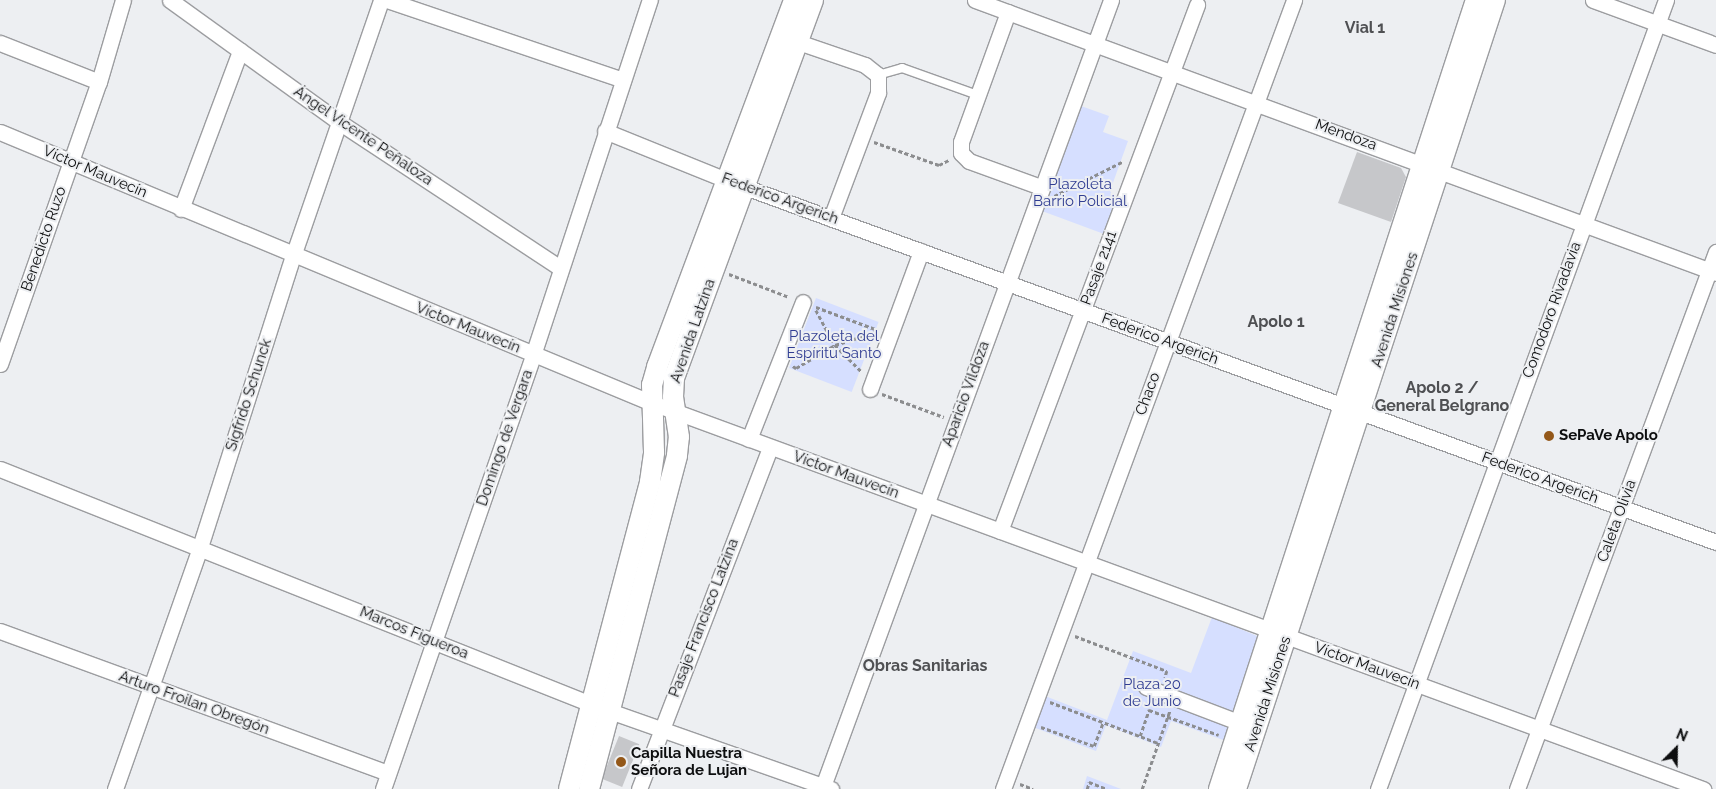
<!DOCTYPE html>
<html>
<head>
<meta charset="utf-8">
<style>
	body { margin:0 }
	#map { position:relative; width:1716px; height:789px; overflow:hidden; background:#edeff2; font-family:Raleway,sans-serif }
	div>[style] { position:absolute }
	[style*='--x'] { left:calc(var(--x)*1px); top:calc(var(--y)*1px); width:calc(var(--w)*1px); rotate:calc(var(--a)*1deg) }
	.green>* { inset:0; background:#d6dfff; transform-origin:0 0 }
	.building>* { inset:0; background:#c6c7ca; transform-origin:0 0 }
	.path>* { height:2.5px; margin-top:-1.25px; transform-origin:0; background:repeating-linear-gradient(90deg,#8c8d8f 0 4px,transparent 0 6.5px) }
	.roads { filter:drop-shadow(1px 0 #9c9da0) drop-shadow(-1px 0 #9c9da0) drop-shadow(0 1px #9c9da0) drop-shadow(0 -1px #9c9da0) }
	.lane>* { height:8px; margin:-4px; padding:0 4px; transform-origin:4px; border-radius:4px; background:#fff }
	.street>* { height:15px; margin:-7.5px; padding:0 7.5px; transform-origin:7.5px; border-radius:7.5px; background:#fff }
	.secondary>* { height:20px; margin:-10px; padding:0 10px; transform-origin:10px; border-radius:10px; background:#fff }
	.dots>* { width:14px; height:14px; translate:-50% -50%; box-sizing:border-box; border:2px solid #edeff2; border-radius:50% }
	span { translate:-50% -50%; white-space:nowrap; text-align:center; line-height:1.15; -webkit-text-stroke:4px #edeff2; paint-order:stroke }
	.street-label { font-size:15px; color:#0d0e0f }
	.park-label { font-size:15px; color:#313e93 }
	.poi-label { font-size:15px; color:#0d0e0f; font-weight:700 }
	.left { translate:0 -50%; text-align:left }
	.neighbourhood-label { font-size:16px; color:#4f5053; font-weight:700 }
	.north { position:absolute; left:1651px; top:724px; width:50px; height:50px; -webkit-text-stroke:4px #edeff2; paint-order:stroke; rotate:23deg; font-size:14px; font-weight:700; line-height:20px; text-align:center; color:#0d0e0f }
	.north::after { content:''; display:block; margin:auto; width:18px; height:22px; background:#0d0e0f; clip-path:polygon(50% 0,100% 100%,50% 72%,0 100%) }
</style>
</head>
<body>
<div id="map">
	<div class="green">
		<div style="clip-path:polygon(1081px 106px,1109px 116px,1103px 132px,1128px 141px,1110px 191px,1117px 200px,1104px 234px,1042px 211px)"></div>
		<div style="left:816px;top:298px;width:67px;height:75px;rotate:21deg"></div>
		<div style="clip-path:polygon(1212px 617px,1257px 636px,1257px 646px,1226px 741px,1171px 721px,1161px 747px,1106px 725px,1096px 751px,1033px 727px,1045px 696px,1107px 720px,1133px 651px,1191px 673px)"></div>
		<div style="clip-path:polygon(1087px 776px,1121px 789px,1083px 789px)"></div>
	</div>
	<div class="building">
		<div style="clip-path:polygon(1357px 152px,1401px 168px,1406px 177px,1391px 222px,1338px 203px)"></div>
		<div style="left:619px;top:736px;width:22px;height:46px;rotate:22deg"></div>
	</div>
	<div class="path">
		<div style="--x:874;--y:142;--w:69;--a:19.5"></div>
		<div style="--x:939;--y:165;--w:11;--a:-27"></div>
		<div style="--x:1054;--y:196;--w:76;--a:-26.6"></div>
		<div style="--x:729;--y:274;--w:64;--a:21"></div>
		<div style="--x:816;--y:307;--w:66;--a:20.4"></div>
		<div style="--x:816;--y:310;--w:40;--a:62"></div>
		<div style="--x:835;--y:345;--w:37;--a:45"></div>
		<div style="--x:793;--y:366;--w:4;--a:34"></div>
		<div style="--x:796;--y:368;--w:45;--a:-30.5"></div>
		<div style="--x:835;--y:345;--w:43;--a:-17.6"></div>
		<div style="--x:882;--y:394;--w:66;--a:20.4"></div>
		<div style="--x:1075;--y:636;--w:98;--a:20.8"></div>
		<div style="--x:1167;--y:671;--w:7;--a:106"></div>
		<div style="--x:1050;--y:702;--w:116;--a:20.8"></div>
		<div style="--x:1041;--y:727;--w:56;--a:19.7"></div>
		<div style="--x:1094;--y:746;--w:26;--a:-69"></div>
		<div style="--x:1140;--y:736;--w:28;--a:-71"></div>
		<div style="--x:1149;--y:710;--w:74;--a:19.7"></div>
		<div style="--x:1020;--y:784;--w:14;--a:21"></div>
		<div style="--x:1087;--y:789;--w:7;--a:-74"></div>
		<div style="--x:1089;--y:782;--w:19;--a:21"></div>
		<div style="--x:1142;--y:789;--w:84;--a:-70.5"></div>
	</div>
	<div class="roads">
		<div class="lane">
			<div style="--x:878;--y:75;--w:25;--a:-16"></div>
			<div style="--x:902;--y:68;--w:81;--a:19.6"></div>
		</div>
		<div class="street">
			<div style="--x:170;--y:0;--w:208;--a:35.8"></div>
			<div style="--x:339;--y:122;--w:263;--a:33.4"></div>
			<div style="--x:387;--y:0;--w:249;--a:18.7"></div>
			<div style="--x:975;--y:0;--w:790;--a:20.22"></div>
			<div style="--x:1593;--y:0;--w:131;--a:20.1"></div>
			<div style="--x:1008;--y:12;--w:138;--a:109.9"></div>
			<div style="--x:961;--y:142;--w:11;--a:90"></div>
			<div style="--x:961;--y:153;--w:11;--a:45"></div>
			<div style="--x:969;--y:161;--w:77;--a:19.9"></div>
			<div style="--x:798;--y:42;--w:71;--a:18.9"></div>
			<div style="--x:865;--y:65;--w:16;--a:38"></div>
			<div style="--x:878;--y:75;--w:18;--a:90"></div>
			<div style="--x:878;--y:93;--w:134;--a:110.6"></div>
			<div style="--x:0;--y:43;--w:106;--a:21.5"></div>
			<div style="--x:605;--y:131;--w:131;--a:22"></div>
			<div style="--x:726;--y:180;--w:1054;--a:20.09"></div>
			<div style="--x:0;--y:132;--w:706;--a:22.57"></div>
			<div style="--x:652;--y:403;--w:1120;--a:20.17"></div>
			<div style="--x:181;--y:209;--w:169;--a:-69.5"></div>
			<div style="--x:0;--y:364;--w:299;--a:-70.7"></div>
			<div style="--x:99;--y:82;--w:85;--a:-73.7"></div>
			<div style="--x:870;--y:389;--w:147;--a:-69.7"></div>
			<div style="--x:749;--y:439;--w:147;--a:-68.5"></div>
			<div style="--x:0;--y:469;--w:647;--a:21.69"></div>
			<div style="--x:601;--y:708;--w:244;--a:19.4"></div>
			<div style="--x:1000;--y:531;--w:562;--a:-69.47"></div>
			<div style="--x:0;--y:631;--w:413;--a:20.1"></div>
			<div style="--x:1146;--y:687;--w:102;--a:20.8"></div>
			<div style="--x:115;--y:789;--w:256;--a:-70.6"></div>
			<div style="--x:200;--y:547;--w:305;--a:-72.3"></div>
			<div style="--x:293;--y:256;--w:271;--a:-71"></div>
			<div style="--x:383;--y:789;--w:459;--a:-70.9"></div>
			<div style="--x:533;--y:355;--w:374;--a:-71.8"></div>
			<div style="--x:639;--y:789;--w:366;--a:-69"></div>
			<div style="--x:822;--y:789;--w:840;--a:-69.88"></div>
			<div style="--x:1003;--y:789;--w:841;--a:-69.75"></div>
			<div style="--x:1378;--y:789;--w:840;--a:-69.95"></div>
			<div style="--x:1517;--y:789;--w:573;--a:-69.67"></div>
		</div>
		<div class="secondary">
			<div style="--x:569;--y:789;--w:318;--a:-75.2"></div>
			<div style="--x:650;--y:482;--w:30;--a:-82"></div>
			<div style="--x:654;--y:452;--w:67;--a:-91.7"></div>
			<div style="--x:652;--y:385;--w:19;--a:-74"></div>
			<div style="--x:657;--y:367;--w:392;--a:-69.5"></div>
			<div style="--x:589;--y:789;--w:345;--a:-75.2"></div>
			<div style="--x:677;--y:455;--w:18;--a:-84"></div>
			<div style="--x:679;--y:437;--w:40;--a:-98.5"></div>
			<div style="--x:673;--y:397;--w:19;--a:-87"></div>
			<div style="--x:674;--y:378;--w:403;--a:-69.8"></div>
			<div style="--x:1219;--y:789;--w:830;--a:-71.96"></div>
			<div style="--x:1236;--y:789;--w:830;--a:-71.83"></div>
		</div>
	</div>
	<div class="dots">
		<div style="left:1549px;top:436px;background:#945819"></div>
		<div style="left:621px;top:762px;background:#945819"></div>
	</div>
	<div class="street-label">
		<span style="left:1346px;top:135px;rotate:20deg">Mendoza</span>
		<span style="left:363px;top:136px;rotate:34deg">Ángel Vicente Peñaloza</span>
		<span style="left:95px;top:172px;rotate:23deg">Víctor Mauvecín</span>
		<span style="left:780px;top:199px;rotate:20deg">Federico Argerich</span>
		<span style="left:44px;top:239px;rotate:-71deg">Benedicto Ruzo</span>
		<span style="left:1099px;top:268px;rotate:-70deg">Pasaje 2141</span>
		<span style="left:1395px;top:310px;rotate:-72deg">Avenida Misiones</span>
		<span style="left:1552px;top:310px;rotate:-70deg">Comodoro Rivadavia</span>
		<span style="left:468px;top:328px;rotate:22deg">Víctor Mauvecín</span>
		<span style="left:693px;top:331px;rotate:-71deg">Avenida Latzina</span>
		<span style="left:1160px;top:339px;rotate:20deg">Federico Argerich</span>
		<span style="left:966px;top:394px;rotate:-70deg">Aparicio Vildoza</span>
		<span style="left:1148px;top:394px;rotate:-70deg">Chaco</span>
		<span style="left:249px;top:395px;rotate:-72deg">Sigfrido Schunck</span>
		<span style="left:505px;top:438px;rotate:-71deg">Domingo de Vergara</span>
		<span style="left:846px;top:475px;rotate:20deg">Víctor Mauvecín</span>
		<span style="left:1540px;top:478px;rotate:20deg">Federico Argerich</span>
		<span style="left:1617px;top:521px;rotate:-70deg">Caleta Olivia</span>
		<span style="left:704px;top:618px;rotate:-69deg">Pasaje Francisco Latzina</span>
		<span style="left:414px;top:633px;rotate:22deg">Marcos Figueroa</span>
		<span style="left:1367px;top:666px;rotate:20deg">Víctor Mauvecín</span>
		<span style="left:1268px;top:694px;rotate:-72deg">Avenida Misiones</span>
		<span style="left:194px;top:703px;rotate:20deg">Arturo Froilan Obregón</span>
	</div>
	<div class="park-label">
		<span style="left:1080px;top:193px">Plazoleta<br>Barrio Policial</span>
		<span style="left:834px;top:345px">Plazoleta del<br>Espíritu Santo</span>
		<span style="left:1152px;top:693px">Plaza 20<br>de Junio</span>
	</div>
	<div class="poi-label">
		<span class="left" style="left:1559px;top:436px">SePaVe Apolo</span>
		<span class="left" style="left:631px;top:762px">Capilla Nuestra<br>Señora de Lujan</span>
	</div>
	<div class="neighbourhood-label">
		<span style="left:1365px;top:28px">Vial 1</span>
		<span style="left:1276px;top:322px">Apolo 1</span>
		<span style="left:1442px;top:397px">Apolo 2 /<br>General Belgrano</span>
		<span style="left:925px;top:666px">Obras Sanitarias</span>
	</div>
	<div class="north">N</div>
</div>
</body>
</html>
